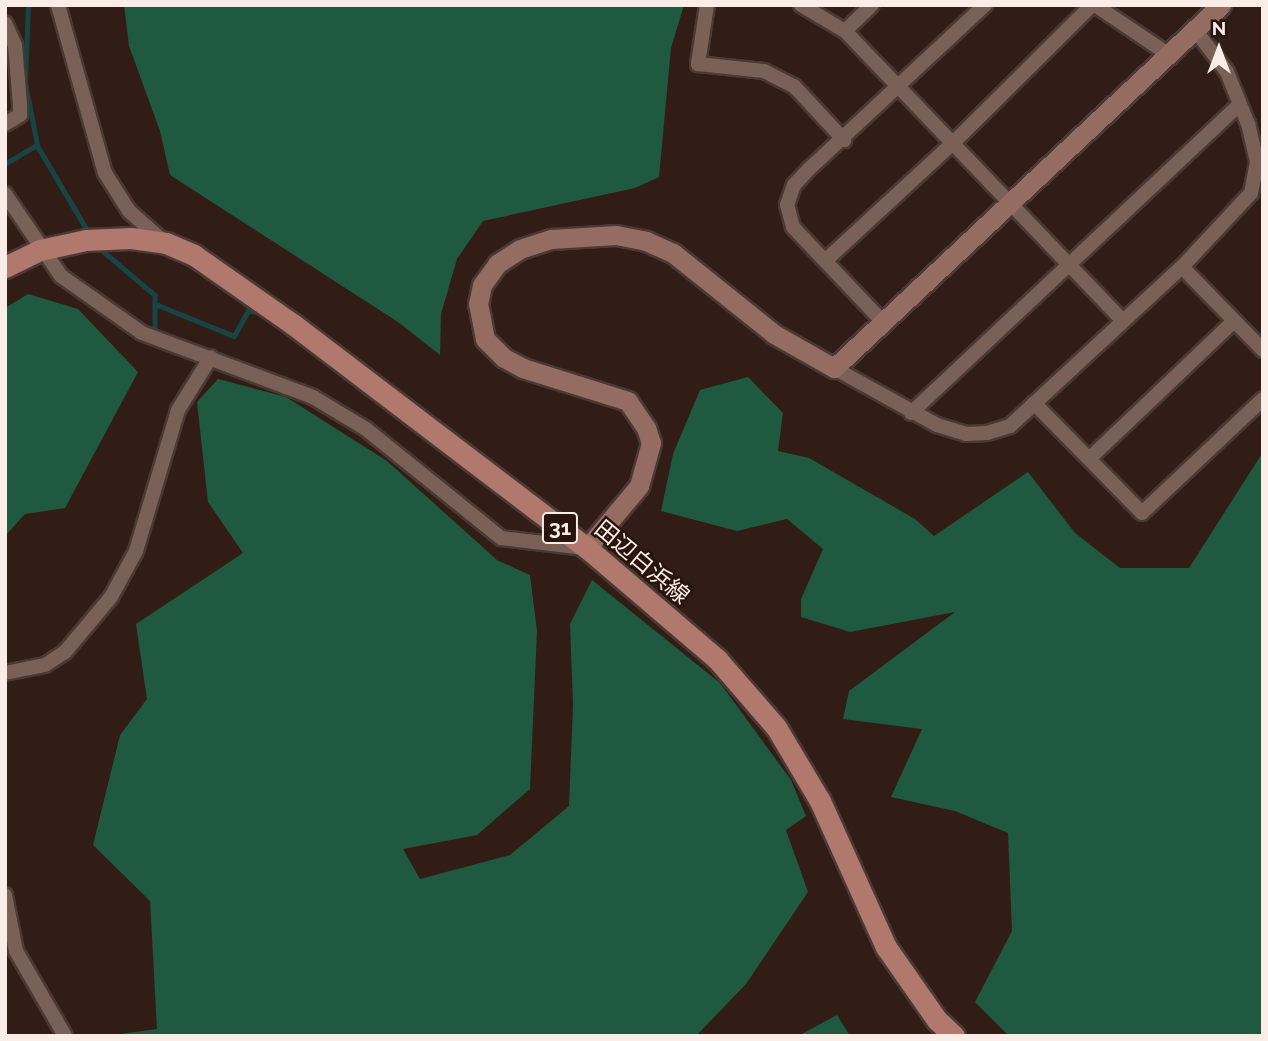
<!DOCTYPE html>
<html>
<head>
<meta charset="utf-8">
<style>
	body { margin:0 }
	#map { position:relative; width:1268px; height:1041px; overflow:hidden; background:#311d15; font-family:Raleway,"Noto Sans JP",sans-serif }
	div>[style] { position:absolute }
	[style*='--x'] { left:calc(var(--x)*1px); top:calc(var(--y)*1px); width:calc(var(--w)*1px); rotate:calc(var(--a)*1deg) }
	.forest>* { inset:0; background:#1f5940 }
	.stream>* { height:4.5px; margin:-2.25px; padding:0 2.25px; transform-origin:2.25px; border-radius:2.25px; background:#174545 }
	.roads { filter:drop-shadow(2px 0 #4a3934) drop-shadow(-2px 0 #4a3934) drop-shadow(0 2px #4a3934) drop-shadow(0 -2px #4a3934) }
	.street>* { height:14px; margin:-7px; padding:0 7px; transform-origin:7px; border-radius:7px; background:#796157 }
	.secondary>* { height:19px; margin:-9.5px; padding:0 9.5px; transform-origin:9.5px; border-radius:9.5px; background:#956c62 }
	.primary>* { height:21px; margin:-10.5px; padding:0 10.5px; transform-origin:10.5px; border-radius:10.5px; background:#b1786d }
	span { translate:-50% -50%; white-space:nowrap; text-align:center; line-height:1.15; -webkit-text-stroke:5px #27140c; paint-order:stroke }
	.shield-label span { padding:2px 5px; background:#27140c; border:2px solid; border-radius:5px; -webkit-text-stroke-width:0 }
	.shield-label { font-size:21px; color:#faece6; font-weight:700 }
	.street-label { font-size:23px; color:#faece6 }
	.frame { position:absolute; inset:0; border:7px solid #faece6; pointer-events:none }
	.north { position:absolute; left:1184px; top:14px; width:70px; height:70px; -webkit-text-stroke:5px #27140c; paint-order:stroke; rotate:0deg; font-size:19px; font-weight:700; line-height:28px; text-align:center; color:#faece6 }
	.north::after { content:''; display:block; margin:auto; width:24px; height:32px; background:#faece6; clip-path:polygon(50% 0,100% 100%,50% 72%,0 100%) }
</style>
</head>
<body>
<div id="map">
	<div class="forest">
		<div style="clip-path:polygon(124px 5px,684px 5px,671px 48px,659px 177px,635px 188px,483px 221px,457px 259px,441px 314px,440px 355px,398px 322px,170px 175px,160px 131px,129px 46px)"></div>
		<div style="clip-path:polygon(28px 294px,78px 309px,138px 372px,65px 508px,25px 514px,5px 536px,5px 308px)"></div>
		<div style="clip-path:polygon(748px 377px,783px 413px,778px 451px,809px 458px,915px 519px,934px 536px,1028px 472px,1075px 533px,1120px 568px,1189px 568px,1263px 452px,1263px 1036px,1009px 1036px,975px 1002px,1012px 931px,1008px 833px,955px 811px,891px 797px,922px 729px,843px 719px,849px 691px,955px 612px,850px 632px,801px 617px,801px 599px,823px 549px,787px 519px,737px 531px,661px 511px,673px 454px,700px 390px)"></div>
		<div style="clip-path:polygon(218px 379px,286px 397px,387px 461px,497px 560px,530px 575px,537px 631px,530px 789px,477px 835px,403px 849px,420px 879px,510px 855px,569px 806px,573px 705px,570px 624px,592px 580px,720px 683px,791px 780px,806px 816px,786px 830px,808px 892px,746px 984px,696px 1036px,106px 1036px,157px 1029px,150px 901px,93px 845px,120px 735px,147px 699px,136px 624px,243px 553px,208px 502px,197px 402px)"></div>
		<div style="clip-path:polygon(837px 1015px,850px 1036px,798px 1036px)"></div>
	</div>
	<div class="stream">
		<div style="--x:37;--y:145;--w:102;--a:59.4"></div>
		<div style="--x:5;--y:164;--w:37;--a:-31"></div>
		<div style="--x:37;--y:145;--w:63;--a:-101"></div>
		<div style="--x:25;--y:83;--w:78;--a:-87.8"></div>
		<div style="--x:97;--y:246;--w:76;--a:40.2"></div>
		<div style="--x:155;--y:295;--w:38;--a:90"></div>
		<div style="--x:158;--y:305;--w:82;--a:22.2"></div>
		<div style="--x:234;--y:336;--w:29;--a:-61"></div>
		<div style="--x:248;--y:311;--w:11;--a:5"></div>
	</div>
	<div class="roads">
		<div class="street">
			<div style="--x:58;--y:5;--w:174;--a:74.4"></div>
			<div style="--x:105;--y:173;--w:45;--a:57.7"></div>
			<div style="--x:129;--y:211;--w:45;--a:41.4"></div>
			<div style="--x:707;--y:5;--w:60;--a:98.7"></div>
			<div style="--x:698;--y:64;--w:66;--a:6.1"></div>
			<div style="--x:764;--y:71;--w:34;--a:27"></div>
			<div style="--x:794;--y:86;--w:74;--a:47.2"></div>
			<div style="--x:801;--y:5;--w:51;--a:30.6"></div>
			<div style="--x:845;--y:31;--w:399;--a:46.2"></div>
			<div style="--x:1095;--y:5;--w:88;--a:33.9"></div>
			<div style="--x:5;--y:23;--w:24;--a:66"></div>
			<div style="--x:15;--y:45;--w:60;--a:85.2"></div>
			<div style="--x:20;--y:105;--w:10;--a:90"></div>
			<div style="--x:20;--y:115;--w:17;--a:149"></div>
			<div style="--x:845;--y:31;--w:37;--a:-44"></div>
			<div style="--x:5;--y:194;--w:99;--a:55.7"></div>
			<div style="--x:61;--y:276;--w:99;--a:35.1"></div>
			<div style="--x:142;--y:333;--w:183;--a:20.5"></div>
			<div style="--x:313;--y:397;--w:62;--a:31.1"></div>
			<div style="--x:366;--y:429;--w:174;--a:38.9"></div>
			<div style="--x:501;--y:538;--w:85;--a:6.8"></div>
			<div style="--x:825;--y:261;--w:173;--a:-42.7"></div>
			<div style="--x:952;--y:144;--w:197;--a:-44.8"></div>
			<div style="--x:1182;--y:267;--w:116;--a:45.7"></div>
			<div style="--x:883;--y:322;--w:131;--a:-133.5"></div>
			<div style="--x:793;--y:227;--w:23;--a:-105"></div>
			<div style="--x:787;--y:205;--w:21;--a:-71"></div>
			<div style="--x:794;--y:185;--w:22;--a:-47"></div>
			<div style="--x:809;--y:169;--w:241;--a:-43"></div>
			<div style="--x:834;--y:368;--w:118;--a:29"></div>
			<div style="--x:937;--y:425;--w:30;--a:17"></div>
			<div style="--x:966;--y:434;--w:21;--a:-3"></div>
			<div style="--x:987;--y:433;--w:24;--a:-17"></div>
			<div style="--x:1010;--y:426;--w:234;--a:-42.8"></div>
			<div style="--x:1182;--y:267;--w:101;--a:-47"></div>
			<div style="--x:1251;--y:193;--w:32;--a:-79"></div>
			<div style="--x:1257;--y:162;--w:39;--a:-103"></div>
			<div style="--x:1248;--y:124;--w:56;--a:-112"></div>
			<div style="--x:1227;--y:72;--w:51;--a:-127.1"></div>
			<div style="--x:1034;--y:403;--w:154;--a:45.5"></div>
			<div style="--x:1142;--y:513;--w:166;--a:-43.3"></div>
			<div style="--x:911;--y:413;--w:451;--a:-43.2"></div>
			<div style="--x:1089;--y:459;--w:200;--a:-43.6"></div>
			<div style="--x:5;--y:673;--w:41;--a:-11.3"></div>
			<div style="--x:45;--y:665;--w:24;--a:-33"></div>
			<div style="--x:65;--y:652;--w:72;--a:-50.1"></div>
			<div style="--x:111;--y:597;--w:52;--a:-61.5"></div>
			<div style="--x:136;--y:551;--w:147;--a:-73.4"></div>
			<div style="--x:178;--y:410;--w:62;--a:-58.1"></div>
			<div style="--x:5;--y:895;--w:57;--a:78.9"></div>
			<div style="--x:16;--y:951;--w:98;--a:60"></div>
		</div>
		<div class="secondary">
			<div style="--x:587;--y:548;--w:81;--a:-50"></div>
			<div style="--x:639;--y:486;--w:45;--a:-74.4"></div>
			<div style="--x:651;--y:443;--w:16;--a:-108"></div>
			<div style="--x:646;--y:428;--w:32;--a:-124"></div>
			<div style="--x:628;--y:401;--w:110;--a:-162.6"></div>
			<div style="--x:523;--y:368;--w:21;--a:-152"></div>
			<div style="--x:504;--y:358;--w:27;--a:-135"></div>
			<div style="--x:485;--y:339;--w:36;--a:-101"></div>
			<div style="--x:478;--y:304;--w:19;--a:-78"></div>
			<div style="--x:482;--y:285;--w:26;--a:-54"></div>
			<div style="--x:497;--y:264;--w:27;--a:-33"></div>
			<div style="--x:520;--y:249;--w:33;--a:-18"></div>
			<div style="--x:551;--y:239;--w:65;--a:-3.5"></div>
			<div style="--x:616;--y:235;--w:31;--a:11"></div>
			<div style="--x:646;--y:241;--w:30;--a:24"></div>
			<div style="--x:673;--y:253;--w:129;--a:38.7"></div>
			<div style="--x:774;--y:334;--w:69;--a:29.5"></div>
			<div style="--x:834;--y:368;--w:531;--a:-43.17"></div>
		</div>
		<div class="primary">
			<div style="--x:5;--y:267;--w:39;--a:-26"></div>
			<div style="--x:40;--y:250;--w:47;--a:-12.3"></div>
			<div style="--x:86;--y:240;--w:45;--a:-2.5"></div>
			<div style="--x:131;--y:238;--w:35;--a:8"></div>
			<div style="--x:166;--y:243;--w:30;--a:23"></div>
			<div style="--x:194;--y:255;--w:122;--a:35"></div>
			<div style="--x:294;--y:325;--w:368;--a:37.3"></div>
			<div style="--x:587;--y:548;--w:171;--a:40.5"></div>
			<div style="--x:717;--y:659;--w:90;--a:49.1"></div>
			<div style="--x:776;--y:727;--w:86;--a:59.3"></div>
			<div style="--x:820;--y:801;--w:160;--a:65.7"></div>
			<div style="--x:886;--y:947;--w:89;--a:55.1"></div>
			<div style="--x:937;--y:1020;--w:23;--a:43"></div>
		</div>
	</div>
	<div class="shield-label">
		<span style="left:560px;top:528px">31</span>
	</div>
	<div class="street-label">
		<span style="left:642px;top:562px;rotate:40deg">田辺白浜線</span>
	</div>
	<div class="frame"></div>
	<div class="north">N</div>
</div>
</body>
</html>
